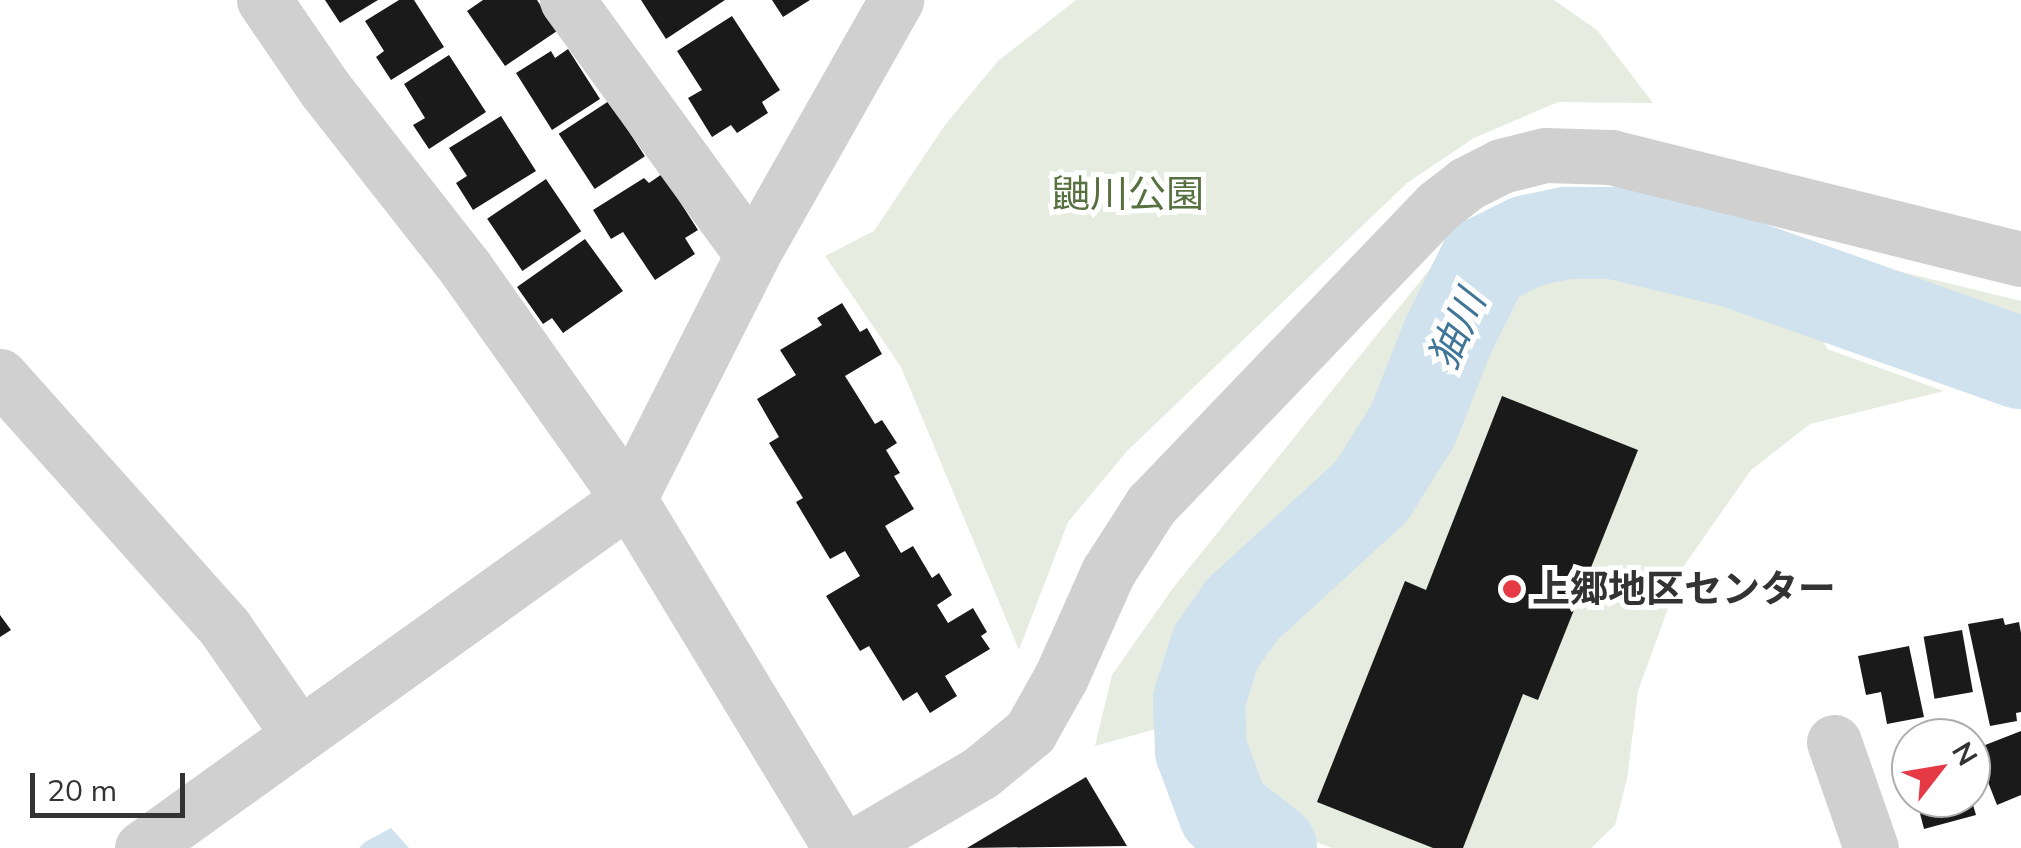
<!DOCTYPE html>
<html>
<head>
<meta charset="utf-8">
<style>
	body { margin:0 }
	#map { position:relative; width:2021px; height:848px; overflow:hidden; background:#fff; font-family:Mulish,"Noto Sans JP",sans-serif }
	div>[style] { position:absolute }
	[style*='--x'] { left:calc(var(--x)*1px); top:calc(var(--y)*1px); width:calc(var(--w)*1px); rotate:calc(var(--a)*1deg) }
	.green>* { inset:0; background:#e6ecdf }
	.water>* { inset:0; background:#cfe2ee }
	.river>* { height:92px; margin:-46px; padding:0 46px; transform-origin:46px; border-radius:46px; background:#cfe2ee }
	.building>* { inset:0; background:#1a1a1a; transform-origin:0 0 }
	.minor>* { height:55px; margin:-27.5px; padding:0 27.5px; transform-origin:27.5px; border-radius:27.5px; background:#d0d0d0 }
	.dots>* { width:28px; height:28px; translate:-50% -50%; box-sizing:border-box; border:5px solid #fff; border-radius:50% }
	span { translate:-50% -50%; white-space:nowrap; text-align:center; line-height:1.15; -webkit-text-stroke:10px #fff; paint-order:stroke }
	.park-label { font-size:38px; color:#56703f }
	.poi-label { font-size:38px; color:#333; font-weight:700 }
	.left { translate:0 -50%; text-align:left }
	.water-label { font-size:40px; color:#3f7597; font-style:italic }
	.north { position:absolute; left:1891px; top:718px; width:100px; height:100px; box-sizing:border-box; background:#fff; border:2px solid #adadad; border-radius:50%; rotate:59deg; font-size:28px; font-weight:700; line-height:40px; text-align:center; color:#333 }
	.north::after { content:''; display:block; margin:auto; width:35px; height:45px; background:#e63946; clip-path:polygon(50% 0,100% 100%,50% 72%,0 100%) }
	.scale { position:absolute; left:30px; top:773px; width:155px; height:45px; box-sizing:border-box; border:5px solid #333; border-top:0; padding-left:12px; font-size:30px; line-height:35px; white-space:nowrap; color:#333; -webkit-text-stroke:8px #fff; paint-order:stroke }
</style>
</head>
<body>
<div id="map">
	<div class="green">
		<div style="clip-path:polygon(1076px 0,1554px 0,1597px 30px,1653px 103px,1558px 102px,1474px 138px,1407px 183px,1127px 451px,1068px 522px,1019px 650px,901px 367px,825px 256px,874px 231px,945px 125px,998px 61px)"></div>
		<div style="clip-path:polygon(1767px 239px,2021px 301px,2021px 410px)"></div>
		<div style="clip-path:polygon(1442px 254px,1449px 319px,1398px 440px,1302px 561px,1215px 657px,1206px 715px,1095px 746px,1112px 675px,1173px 588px)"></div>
		<div style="clip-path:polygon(1564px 260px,1818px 327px,1827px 349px,1944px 391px,1810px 424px,1751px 470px,1683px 567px,1638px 691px,1627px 779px,1615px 825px,1591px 848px,1332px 848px,1308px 839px,1243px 794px,1226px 735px,1246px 637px,1321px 575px,1388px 481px,1444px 393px,1476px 304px,1509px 266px)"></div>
	</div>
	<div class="water">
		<div style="clip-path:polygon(391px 828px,409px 848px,359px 848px,365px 842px)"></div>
	</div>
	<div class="river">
		<div style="--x:1271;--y:848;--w:59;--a:-142.5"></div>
		<div style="--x:1224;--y:812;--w:66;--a:-110.4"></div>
		<div style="--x:1201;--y:750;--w:50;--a:-92.3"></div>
		<div style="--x:1199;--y:700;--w:56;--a:-72.2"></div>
		<div style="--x:1216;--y:647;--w:45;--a:-54.9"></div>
		<div style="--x:1242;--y:610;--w:175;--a:-42.5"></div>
		<div style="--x:1371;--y:492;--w:79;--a:-57.9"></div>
		<div style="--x:1413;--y:425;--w:96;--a:-68.5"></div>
		<div style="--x:1448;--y:336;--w:83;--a:-63.4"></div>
		<div style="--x:1485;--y:262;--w:48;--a:-26"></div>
		<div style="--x:1528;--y:241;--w:40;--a:-12"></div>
		<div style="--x:1567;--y:233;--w:47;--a:0"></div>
		<div style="--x:1614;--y:233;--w:124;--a:13.5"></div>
		<div style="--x:1735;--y:262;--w:303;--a:19.5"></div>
	</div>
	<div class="building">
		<div style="clip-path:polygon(325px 0,378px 0,340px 23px)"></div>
		<div style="clip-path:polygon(399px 0,414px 0,444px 47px,391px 80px,376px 57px,384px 51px,365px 21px)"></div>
		<div style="clip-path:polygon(483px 0,537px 0,557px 31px,505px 66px,467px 11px)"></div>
		<div style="clip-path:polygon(641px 0,725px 0,666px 39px)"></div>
		<div style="clip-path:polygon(772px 0,810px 0,783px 17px)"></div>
		<div style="clip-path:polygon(732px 16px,780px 90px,762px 102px,768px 113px,737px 133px,731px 125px,712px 137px,688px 98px,702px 90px,677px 51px)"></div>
		<div style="clip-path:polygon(568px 49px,600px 99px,552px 130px,516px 73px,551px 51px,555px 58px)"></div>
		<div style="clip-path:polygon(449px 55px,486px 112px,429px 149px,413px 125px,425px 118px,404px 84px)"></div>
		<div style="left:609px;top:101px;width:66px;height:60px;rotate:57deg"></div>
		<div style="clip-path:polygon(501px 116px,536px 171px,473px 210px,456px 183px,467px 176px,449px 148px)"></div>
		<div style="clip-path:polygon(662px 174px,698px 230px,685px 238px,695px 254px,655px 280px,623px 232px,611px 239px,593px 210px,644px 178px,649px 183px)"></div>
		<div style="left:546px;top:179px;width:63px;height:71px;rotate:56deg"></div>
		<div style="clip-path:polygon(585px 239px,623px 291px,563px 333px,552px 318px,543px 324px,517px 287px)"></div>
		<div style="clip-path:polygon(842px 303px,860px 332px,867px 328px,882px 354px,845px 376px,875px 424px,882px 420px,897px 443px,886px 450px,900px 473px,894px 476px,914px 509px,885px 526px,901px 553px,913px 546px,932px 578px,939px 573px,952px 595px,937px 605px,948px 623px,973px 608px,987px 632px,981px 636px,990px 649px,945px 676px,957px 696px,930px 713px,917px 692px,903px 701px,869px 646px,860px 651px,826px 596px,860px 576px,845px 551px,830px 559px,796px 502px,803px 498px,769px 443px,779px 437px,757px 399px,796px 375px,780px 350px,822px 325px,817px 318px)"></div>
		<div style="clip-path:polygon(1502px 396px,1638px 450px,1538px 700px,1523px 694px,1463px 848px,1433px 848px,1317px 802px,1405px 581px,1426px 590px)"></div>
		<div style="clip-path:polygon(0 615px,11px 630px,0 637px)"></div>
		<div style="clip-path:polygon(2003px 618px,2005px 625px,2019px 622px,2021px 633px,2021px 712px,2016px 713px,2017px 721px,1990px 726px,1968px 624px)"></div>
		<div style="left:1962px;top:630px;width:63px;height:39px;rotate:80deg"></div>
		<div style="clip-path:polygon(1909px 646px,1924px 717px,1887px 724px,1881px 692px,1866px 695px,1858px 656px)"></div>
		<div style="clip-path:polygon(2021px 731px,2021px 795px,1997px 805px,1975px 749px)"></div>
		<div style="clip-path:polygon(1911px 746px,1911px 774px,1910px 774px,1903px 748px)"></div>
		<div style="clip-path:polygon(1086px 777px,1127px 846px,967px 848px)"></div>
		<div style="clip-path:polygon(1916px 798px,1971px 798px,1976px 815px,1924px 829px)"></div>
	</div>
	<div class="minor">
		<div style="--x:264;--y:0;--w:108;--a:55.6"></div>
		<div style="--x:325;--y:89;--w:229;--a:51.9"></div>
		<div style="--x:466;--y:269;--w:282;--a:54.7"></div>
		<div style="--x:629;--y:499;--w:408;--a:58.8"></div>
		<div style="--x:567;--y:0;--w:315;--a:54"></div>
		<div style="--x:0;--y:376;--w:338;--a:48.2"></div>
		<div style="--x:225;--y:628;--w:130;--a:55.3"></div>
		<div style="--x:1834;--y:742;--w:112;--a:70.8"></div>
		<div style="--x:142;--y:848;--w:599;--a:-35.63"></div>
		<div style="--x:629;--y:499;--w:273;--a:-63.2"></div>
		<div style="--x:752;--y:255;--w:293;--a:-60.5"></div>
		<div style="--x:852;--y:848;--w:148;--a:-30.4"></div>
		<div style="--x:980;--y:773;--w:65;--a:-39.4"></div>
		<div style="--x:1030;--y:732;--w:63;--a:-60.6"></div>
		<div style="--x:1061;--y:677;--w:115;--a:-65.9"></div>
		<div style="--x:1108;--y:572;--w:80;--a:-57.3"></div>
		<div style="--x:1151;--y:505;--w:414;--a:-46.2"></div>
		<div style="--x:1438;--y:206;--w:36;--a:-38"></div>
		<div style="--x:1466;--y:184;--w:39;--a:-27"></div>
		<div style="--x:1501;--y:166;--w:45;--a:-14"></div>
		<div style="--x:1545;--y:155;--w:66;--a:1.7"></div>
		<div style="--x:1611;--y:157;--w:422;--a:14"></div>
	</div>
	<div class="dots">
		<div style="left:1512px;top:589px;background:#e63946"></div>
	</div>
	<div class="park-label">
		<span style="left:1128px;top:194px">鼬川公園</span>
	</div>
	<div class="poi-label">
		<span class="left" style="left:1532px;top:589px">上郷地区センター</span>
	</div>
	<div class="water-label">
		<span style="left:1456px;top:329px;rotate:-66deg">㹨川</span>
	</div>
	<div class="north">N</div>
	<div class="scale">20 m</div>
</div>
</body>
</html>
